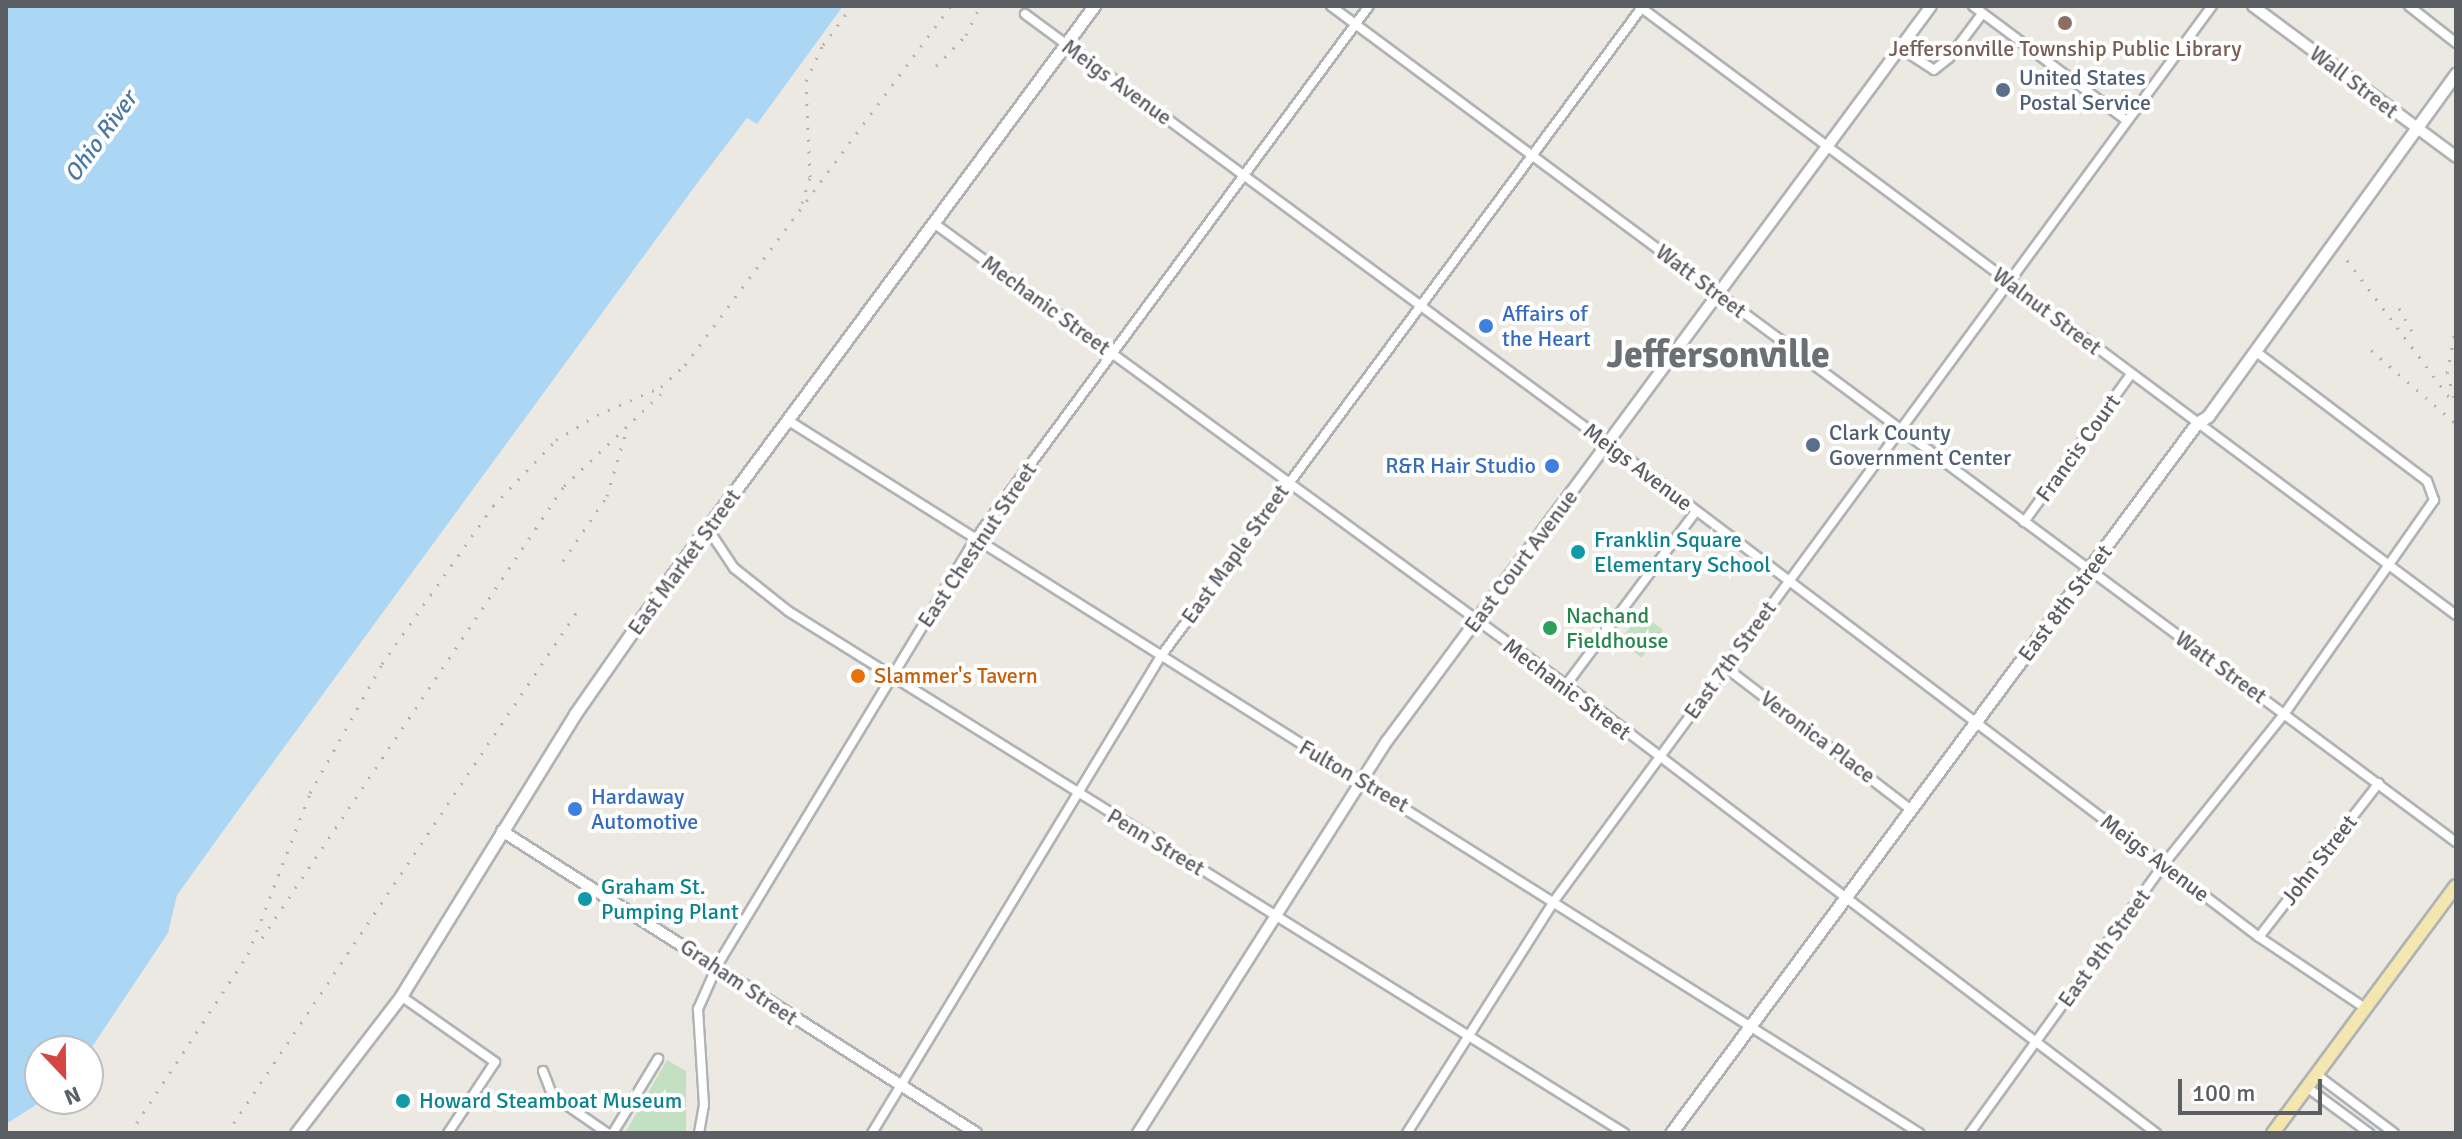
<!DOCTYPE html>
<html>
<head>
<meta charset="utf-8">
<style>
	body { margin:0 }
	#map { position:relative; width:2462px; height:1139px; overflow:hidden; background:#ece9e3; font-family:Signika,sans-serif }
	div>[style] { position:absolute }
	[style*='--x'] { left:calc(var(--x)*1px); top:calc(var(--y)*1px); width:calc(var(--w)*1px); rotate:calc(var(--a)*1deg) }
	.green>* { inset:0; background:#c4e0c2; transform-origin:0 0 }
	.water>* { inset:0; background:#abd7f4 }
	.roads { filter:drop-shadow(2px 0 #b0b3b6) drop-shadow(-2px 0 #b0b3b6) drop-shadow(0 2px #b0b3b6) drop-shadow(0 -2px #b0b3b6) }
	.minor>* { height:8px; margin:-4px; padding:0 4px; transform-origin:4px; border-radius:4px; background:#fff }
	.tertiary>* { height:10px; margin:-5px; padding:0 5px; transform-origin:5px; border-radius:5px; background:#fff }
	.secondary>* { height:11px; margin:-5.5px; padding:0 5.5px; transform-origin:5.5px; border-radius:5.5px; background:#fff }
	.primary>* { height:12px; margin:-6px; padding:0 6px; transform-origin:6px; border-radius:6px; background:#f4e6af }
	.rail>* { height:3px; margin-top:-1.5px; transform-origin:0; background:repeating-linear-gradient(90deg,#b1b2b2 0 2px,transparent 0 12px) }
	.dots>* { width:22px; height:22px; translate:-50% -50%; box-sizing:border-box; border:4px solid #fff; border-radius:50% }
	span { translate:-50% -50%; white-space:nowrap; text-align:center; line-height:1.15; -webkit-text-stroke:8px #fff; paint-order:stroke }
	.education-label { font-size:22px; color:#785e54 }
	.service-label { font-size:22px; color:#4e5e75 }
	.left { translate:0 -50%; text-align:left }
	.street-label { font-size:22px; color:#5b5e62 }
	.shop-label { font-size:22px; color:#366cbe }
	.right { translate:-100% -50%; text-align:right }
	.culture-label { font-size:22px; color:#0d838f }
	.leisure-label { font-size:22px; color:#27864d }
	.food-label { font-size:22px; color:#c56008 }
	.water-label { font-size:24px; color:#4b79a3; font-style:italic }
	.town-label { font-size:38px; color:#6c7073; font-weight:700 }
	.frame { position:absolute; inset:0; border:8px solid #5b5e62; pointer-events:none }
	.north { position:absolute; left:24px; top:1035px; width:80px; height:80px; box-sizing:border-box; background:#fff; border:2px solid #bdbfc0; border-radius:50%; rotate:158deg; font-size:22px; font-weight:700; line-height:32px; text-align:center; color:#5b5e62 }
	.north::after { content:''; display:block; margin:auto; width:28px; height:36px; background:#d34642; clip-path:polygon(50% 0,100% 100%,50% 72%,0 100%) }
	.scale { position:absolute; left:2178px; top:1079px; width:144px; height:36px; box-sizing:border-box; border:4px solid #5b5e62; border-top:0; padding-left:10px; font-size:24px; line-height:28px; white-space:nowrap; color:#5b5e62; -webkit-text-stroke:6px #fff; paint-order:stroke }
</style>
</head>
<body>
<div id="map">
	<div class="green">
		<div style="left:1641px;top:613px;width:28px;height:35px;rotate:38deg"></div>
		<div style="clip-path:polygon(667px 1060px,686px 1071px,686px 1133px,625px 1133px)"></div>
	</div>
	<div class="water">
		<div style="clip-path:polygon(6px 6px,843px 6px,757px 124px,747px 118px,695px 186px,247px 798px,177px 895px,168px 933px,88px 1053px,40px 1051px,40px 1099px,45px 1099px,6px 1124px)"></div>
	</div>
	<div class="roads">
		<div class="minor">
			<div style="--x:1331;--y:6;--w:1402;--a:36.62"></div>
			<div style="--x:1639;--y:6;--w:1019;--a:36.7"></div>
			<div style="--x:1973;--y:6;--w:191;--a:36.7"></div>
			<div style="--x:2409;--y:6;--w:60;--a:38.2"></div>
			<div style="--x:1025;--y:14;--w:743;--a:36.41"></div>
			<div style="--x:1623;--y:455;--w:798;--a:37.16"></div>
			<div style="--x:2259;--y:937;--w:128;--a:33.8"></div>
			<div style="--x:1900;--y:48;--w:40;--a:32.9"></div>
			<div style="--x:1934;--y:70;--w:19;--a:-39"></div>
			<div style="--x:1949;--y:58;--w:55;--a:-53.1"></div>
			<div style="--x:935;--y:224;--w:781;--a:36.15"></div>
			<div style="--x:1566;--y:685;--w:741;--a:37.21"></div>
			<div style="--x:789;--y:421;--w:1336;--a:32.21"></div>
			<div style="--x:2024;--y:522;--w:183;--a:-54.1"></div>
			<div style="--x:708;--y:529;--w:47;--a:56.3"></div>
			<div style="--x:734;--y:568;--w:69;--a:38.5"></div>
			<div style="--x:788;--y:611;--w:986;--a:31.98"></div>
			<div style="--x:1725;--y:667;--w:233;--a:37.5"></div>
			<div style="--x:1566;--y:685;--w:217;--a:-53.2"></div>
			<div style="--x:2259;--y:937;--w:195;--a:-52.1"></div>
			<div style="--x:401;--y:996;--w:115;--a:35.1"></div>
			<div style="--x:495;--y:1062;--w:85;--a:123.5"></div>
			<div style="--x:543;--y:1071;--w:26;--a:69"></div>
			<div style="--x:552;--y:1095;--w:67;--a:34.6"></div>
			<div style="--x:2317;--y:1075;--w:96;--a:37"></div>
			<div style="--x:2308;--y:1088;--w:76;--a:36.4"></div>
			<div style="--x:613;--y:1133;--w:87;--a:-58.7"></div>
			<div style="--x:699;--y:1133;--w:28;--a:-80"></div>
			<div style="--x:704;--y:1105;--w:96;--a:-93.6"></div>
			<div style="--x:698;--y:1009;--w:49;--a:-66"></div>
			<div style="--x:718;--y:964;--w:498;--a:-58.8"></div>
			<div style="--x:976;--y:538;--w:661;--a:-53.55"></div>
			<div style="--x:872;--y:1133;--w:558;--a:-58.79"></div>
			<div style="--x:1161;--y:656;--w:809;--a:-53.44"></div>
			<div style="--x:1407;--y:1133;--w:275;--a:-57.6"></div>
			<div style="--x:1554;--y:901;--w:1111;--a:-53.68"></div>
			<div style="--x:1970;--y:1133;--w:332;--a:-54.2"></div>
			<div style="--x:2164;--y:864;--w:193;--a:-51.3"></div>
			<div style="--x:2285;--y:713;--w:260;--a:-55"></div>
			<div style="--x:2434;--y:500;--w:20;--a:-110"></div>
			<div style="--x:2427;--y:481;--w:216;--a:-142.9"></div>
		</div>
		<div class="tertiary">
			<div style="--x:2253;--y:6;--w:253;--a:36.6"></div>
			<div style="--x:502;--y:831;--w:562;--a:32.5"></div>
			<div style="--x:1138;--y:1133;--w:464;--a:-57.6"></div>
			<div style="--x:1387;--y:741;--w:914;--a:-53.49"></div>
		</div>
		<div class="secondary">
			<div style="--x:296;--y:1133;--w:173;--a:-52.5"></div>
			<div style="--x:401;--y:996;--w:331;--a:-58.3"></div>
			<div style="--x:575;--y:714;--w:154;--a:-55.1"></div>
			<div style="--x:663;--y:588;--w:724;--a:-53.48"></div>
			<div style="--x:1671;--y:1133;--w:884;--a:-53.47"></div>
			<div style="--x:2197;--y:423;--w:13;--a:-32"></div>
			<div style="--x:2208;--y:416;--w:423;--a:-54.1"></div>
		</div>
		<div class="primary">
			<div style="--x:2273;--y:1133;--w:307;--a:-53.5"></div>
		</div>
	</div>
	<div class="rail">
		<div style="--x:936;--y:66;--w:43;--a:-45.9"></div>
		<div style="--x:966;--y:35;--w:32;--a:-64"></div>
		<div style="--x:802;--y:203;--w:27;--a:-73"></div>
		<div style="--x:810;--y:177;--w:96;--a:-92.4"></div>
		<div style="--x:806;--y:81;--w:40;--a:-65"></div>
		<div style="--x:823;--y:45;--w:49;--a:-53.4"></div>
		<div style="--x:2347;--y:260;--w:176;--a:53.3"></div>
		<div style="--x:2399;--y:308;--w:35;--a:61"></div>
		<div style="--x:2371;--y:350;--w:113;--a:41"></div>
		<div style="--x:2454;--y:397;--w:25;--a:-106"></div>
		<div style="--x:2447;--y:373;--w:47;--a:-78.9"></div>
		<div style="--x:563;--y:561;--w:78;--a:-55.9"></div>
		<div style="--x:607;--y:496;--w:67;--a:-73.5"></div>
		<div style="--x:262;--y:938;--w:544;--a:-56.25"></div>
		<div style="--x:564;--y:486;--w:139;--a:-43.5"></div>
		<div style="--x:130;--y:1133;--w:214;--a:-56.6"></div>
		<div style="--x:248;--y:954;--w:173;--a:-68.9"></div>
		<div style="--x:310;--y:793;--w:148;--a:-60.8"></div>
		<div style="--x:382;--y:664;--w:193;--a:-54.9"></div>
		<div style="--x:493;--y:506;--w:91;--a:-46.3"></div>
		<div style="--x:556;--y:440;--w:48;--a:-31.4"></div>
		<div style="--x:597;--y:415;--w:70;--a:-23.6"></div>
		<div style="--x:661;--y:387;--w:33;--a:-43"></div>
		<div style="--x:685;--y:365;--w:447;--a:-53.5"></div>
		<div style="--x:227;--y:1133;--w:633;--a:-56.13"></div>
	</div>
	<div class="dots">
		<div style="left:2065px;top:23px;background:#8d6e63"></div>
		<div style="left:2003px;top:90px;background:#5c6f8a"></div>
		<div style="left:1486px;top:326px;background:#3f7fe0"></div>
		<div style="left:1813px;top:445px;background:#5c6f8a"></div>
		<div style="left:1552px;top:466px;background:#3f7fe0"></div>
		<div style="left:1578px;top:552px;background:#0f9aa8"></div>
		<div style="left:1550px;top:628px;background:#2e9e5b"></div>
		<div style="left:858px;top:676px;background:#e8710a"></div>
		<div style="left:575px;top:809px;background:#3f7fe0"></div>
		<div style="left:585px;top:899px;background:#0f9aa8"></div>
		<div style="left:403px;top:1101px;background:#0f9aa8"></div>
	</div>
	<div class="education-label">
		<span style="left:2065px;top:49px">Jeffersonville Township Public Library</span>
	</div>
	<div class="service-label">
		<span class="left" style="left:2019px;top:90px">United States<br>Postal Service</span>
		<span class="left" style="left:1829px;top:445px">Clark County<br>Government Center</span>
	</div>
	<div class="street-label">
		<span style="left:1117px;top:82px;rotate:36deg">Meigs Avenue</span>
		<span style="left:2354px;top:82px;rotate:37deg">Wall Street</span>
		<span style="left:1701px;top:281px;rotate:37deg">Watt Street</span>
		<span style="left:1046px;top:305px;rotate:36deg">Mechanic Street</span>
		<span style="left:2047px;top:311px;rotate:37deg">Walnut Street</span>
		<span style="left:2078px;top:448px;rotate:-54deg">Francis Court</span>
		<span style="left:1638px;top:467px;rotate:37deg">Meigs Avenue</span>
		<span style="left:977px;top:545px;rotate:-56deg">East Chestnut Street</span>
		<span style="left:1235px;top:554px;rotate:-54deg">East Maple Street</span>
		<span style="left:1521px;top:561px;rotate:-53deg">East Court Avenue</span>
		<span style="left:684px;top:562px;rotate:-54deg">East Market Street</span>
		<span style="left:2065px;top:603px;rotate:-53deg">East 8th Street</span>
		<span style="left:1730px;top:660px;rotate:-54deg">East 7th Street</span>
		<span style="left:2221px;top:667px;rotate:36deg">Watt Street</span>
		<span style="left:1567px;top:689px;rotate:37deg">Mechanic Street</span>
		<span style="left:1818px;top:737px;rotate:37deg">Veronica Place</span>
		<span style="left:1354px;top:776px;rotate:30deg">Fulton Street</span>
		<span style="left:1156px;top:842px;rotate:31deg">Penn Street</span>
		<span style="left:2155px;top:858px;rotate:37deg">Meigs Avenue</span>
		<span style="left:2319px;top:860px;rotate:-52deg">John Street</span>
		<span style="left:2104px;top:948px;rotate:-54deg">East 9th Street</span>
		<span style="left:739px;top:982px;rotate:34deg">Graham Street</span>
	</div>
	<div class="shop-label">
		<span class="left" style="left:1502px;top:326px">Affairs of<br>the Heart</span>
		<span class="right" style="left:1536px;top:466px">R&amp;R Hair Studio</span>
		<span class="left" style="left:591px;top:809px">Hardaway<br>Automotive</span>
	</div>
	<div class="culture-label">
		<span class="left" style="left:1594px;top:552px">Franklin Square<br>Elementary School</span>
		<span class="left" style="left:601px;top:899px">Graham St.<br>Pumping Plant</span>
		<span class="left" style="left:419px;top:1101px">Howard Steamboat Museum</span>
	</div>
	<div class="leisure-label">
		<span class="left" style="left:1566px;top:628px">Nachand<br>Fieldhouse</span>
	</div>
	<div class="food-label">
		<span class="left" style="left:874px;top:676px">Slammer's Tavern</span>
	</div>
	<div class="water-label">
		<span style="left:101px;top:137px;rotate:-54deg">Ohio River</span>
	</div>
	<div class="town-label">
		<span style="left:1718px;top:355px">Jeffersonville</span>
	</div>
	<div class="frame"></div>
	<div class="north">N</div>
	<div class="scale">100 m</div>
</div>
</body>
</html>
